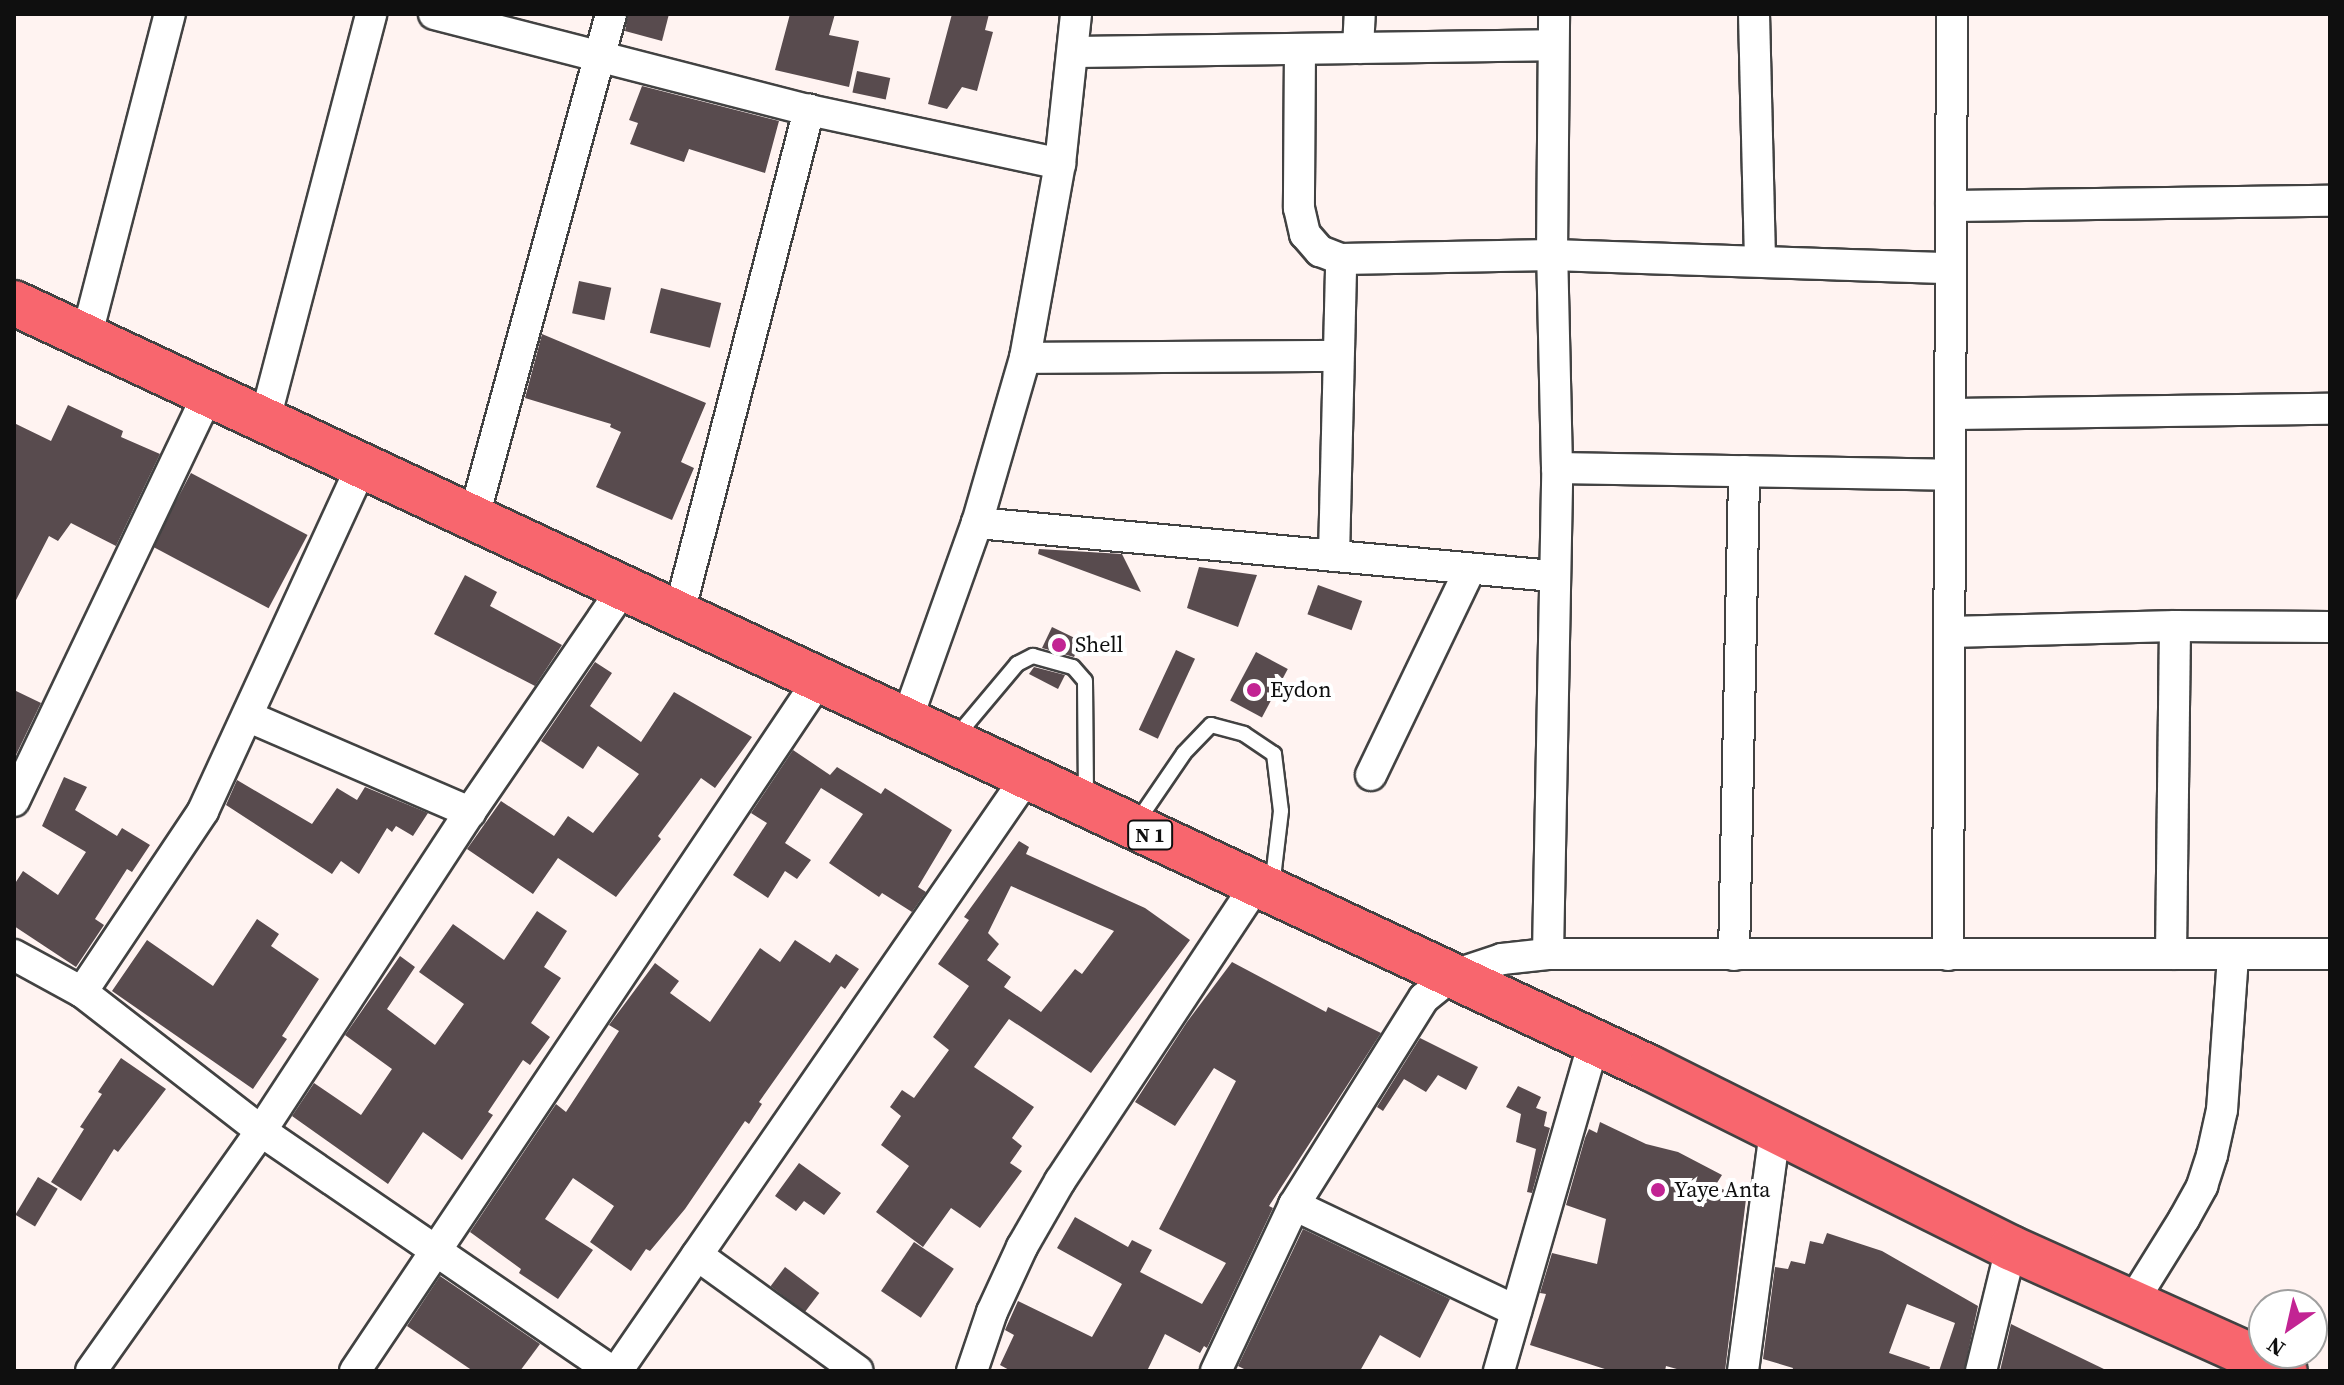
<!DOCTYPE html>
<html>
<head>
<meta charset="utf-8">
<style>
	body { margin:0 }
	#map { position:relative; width:2344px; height:1385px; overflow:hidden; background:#fff3f1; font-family:"Source Serif 4",serif }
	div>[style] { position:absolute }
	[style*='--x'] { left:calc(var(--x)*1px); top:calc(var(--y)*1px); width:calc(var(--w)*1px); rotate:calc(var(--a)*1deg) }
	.building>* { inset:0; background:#584b4e; transform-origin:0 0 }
	.roads { filter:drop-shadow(2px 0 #424242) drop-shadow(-2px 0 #424242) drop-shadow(0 2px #424242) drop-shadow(0 -2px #424242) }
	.service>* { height:14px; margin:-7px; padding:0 7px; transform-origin:7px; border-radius:7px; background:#fff }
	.minor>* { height:30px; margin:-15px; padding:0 15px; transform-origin:15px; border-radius:15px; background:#fff }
	.trunk>* { height:44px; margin:-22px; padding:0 22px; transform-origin:22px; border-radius:22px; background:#f8666e }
	.dots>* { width:22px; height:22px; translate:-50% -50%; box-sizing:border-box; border:4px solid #fff; border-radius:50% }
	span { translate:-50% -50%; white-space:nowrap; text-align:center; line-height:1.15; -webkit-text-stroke:8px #fff; paint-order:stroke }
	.shield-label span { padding:2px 6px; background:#fff; border:2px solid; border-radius:6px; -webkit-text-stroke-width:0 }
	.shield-label { font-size:20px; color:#0f0f0f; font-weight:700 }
	.poi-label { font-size:22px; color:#0f0f0f }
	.left { translate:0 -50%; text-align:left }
	.frame { position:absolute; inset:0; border:16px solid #0f0f0f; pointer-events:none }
	.north { position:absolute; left:2248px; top:1289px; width:80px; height:80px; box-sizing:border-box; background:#fff; border:2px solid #9f9f9f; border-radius:50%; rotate:214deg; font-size:22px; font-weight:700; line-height:32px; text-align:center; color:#0f0f0f }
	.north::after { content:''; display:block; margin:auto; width:28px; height:36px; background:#c22493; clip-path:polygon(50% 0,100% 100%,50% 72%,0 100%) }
</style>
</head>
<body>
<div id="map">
	<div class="building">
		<div style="clip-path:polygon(628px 14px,669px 14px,662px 41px,625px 31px)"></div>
		<div style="clip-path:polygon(790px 14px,835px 14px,829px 35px,859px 41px,849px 87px,775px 70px)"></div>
		<div style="clip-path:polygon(952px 14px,989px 14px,985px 30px,993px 32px,977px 91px,962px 87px,947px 109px,928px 104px)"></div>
		<div style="left:857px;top:71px;width:34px;height:22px;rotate:12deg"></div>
		<div style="clip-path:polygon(642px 86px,779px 121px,765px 173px,689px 149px,684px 162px,630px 144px,638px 123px,629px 120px)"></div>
		<div style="left:579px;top:281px;width:33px;height:33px;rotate:12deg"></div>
		<div style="left:661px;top:288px;width:62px;height:46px;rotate:14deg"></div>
		<div style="clip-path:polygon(542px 334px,706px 403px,681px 462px,694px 468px,672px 520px,596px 487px,621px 432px,610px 427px,611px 424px,525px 398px)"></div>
		<div style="clip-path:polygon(68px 405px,123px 431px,121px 437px,160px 454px,116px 546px,71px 523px,58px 541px,49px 536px,14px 604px,14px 423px,51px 441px)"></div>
		<div style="left:191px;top:473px;width:132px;height:83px;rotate:28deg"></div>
		<div style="clip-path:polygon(1039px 549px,1122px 554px,1141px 592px,1038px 554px)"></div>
		<div style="clip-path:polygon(1199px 567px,1257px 575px,1238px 627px,1187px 608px)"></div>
		<div style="clip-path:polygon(465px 575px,497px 592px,490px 606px,562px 645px,535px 686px,434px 634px)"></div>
		<div style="left:1318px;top:585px;width:47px;height:31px;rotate:20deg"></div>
		<div style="clip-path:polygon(1052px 627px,1081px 641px,1074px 657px,1042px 648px)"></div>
		<div style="left:1176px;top:650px;width:21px;height:88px;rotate:25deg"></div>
		<div style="left:1256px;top:652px;width:36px;height:55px;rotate:28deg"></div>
		<div style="clip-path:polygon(595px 662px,612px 673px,590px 706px,641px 742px,674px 692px,752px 737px,715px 788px,701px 778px,658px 836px,661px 839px,616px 897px,558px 858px,533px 894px,467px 849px,501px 801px,554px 836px,568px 816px,593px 833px,639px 774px,598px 746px,583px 769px,541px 741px)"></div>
		<div style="clip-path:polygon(1034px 667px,1065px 675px,1058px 689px,1029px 674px)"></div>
		<div style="clip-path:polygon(14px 690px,41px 703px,14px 759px)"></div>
		<div style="clip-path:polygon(793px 750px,830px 775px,837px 767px,881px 794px,885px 788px,952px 830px,918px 887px,926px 892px,912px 912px,882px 893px,879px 897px,829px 863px,863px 814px,821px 788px,785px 843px,811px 860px,797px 879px,785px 871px,768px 898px,733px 875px,767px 823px,751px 813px)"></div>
		<div style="clip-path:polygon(64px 777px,87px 787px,75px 810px,117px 836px,122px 828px,150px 845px,132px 872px,127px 869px,95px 919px,104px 925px,76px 967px,14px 926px,14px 885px,23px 871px,58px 895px,86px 852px,42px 826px)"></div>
		<div style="clip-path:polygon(237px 780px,312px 824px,337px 788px,357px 800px,365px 787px,428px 813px,413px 836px,396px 826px,392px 832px,387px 828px,359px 874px,341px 861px,332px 874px,226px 805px)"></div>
		<div style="clip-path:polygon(evenodd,1019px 841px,1029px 847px,1026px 854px,1145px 908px,1190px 940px,1091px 1073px,1009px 1019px,974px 1067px,1034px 1107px,1012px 1138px,1022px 1146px,1010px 1163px,1022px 1171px,980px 1228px,951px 1208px,923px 1247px,876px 1212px,909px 1166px,881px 1145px,901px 1116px,890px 1107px,902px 1090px,914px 1098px,949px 1050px,933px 1037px,969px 986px,938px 964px,969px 920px,964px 917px,1019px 841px,1011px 886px,1114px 931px,1082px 974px,1075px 969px,1041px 1012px,1004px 987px,1011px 977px,987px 960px,999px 944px,988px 933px,1011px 886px)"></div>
		<div style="clip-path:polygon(537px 911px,567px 931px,544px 967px,561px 978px,531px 1023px,550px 1037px,530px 1065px,523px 1060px,488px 1112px,493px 1115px,462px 1160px,423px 1132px,388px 1184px,292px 1116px,314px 1083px,361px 1115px,392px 1069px,345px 1035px,400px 956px,415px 967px,387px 1009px,435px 1045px,464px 1004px,419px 972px,453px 924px,504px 960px)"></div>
		<div style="clip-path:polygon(257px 919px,279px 934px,271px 946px,319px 979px,282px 1036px,287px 1039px,253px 1089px,112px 991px,147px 940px,213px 986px)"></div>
		<div style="clip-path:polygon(795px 940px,830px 963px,836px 954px,859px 969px,845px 989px,841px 986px,759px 1102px,762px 1104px,749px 1124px,745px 1121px,685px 1209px,650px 1251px,646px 1249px,631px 1271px,590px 1242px,614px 1206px,573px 1178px,545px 1219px,593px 1250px,558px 1299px,519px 1273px,521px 1269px,470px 1232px,556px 1104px,566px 1112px,619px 1031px,609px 1025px,655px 963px,679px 981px,670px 993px,710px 1022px,760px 948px,780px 962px)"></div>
		<div style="clip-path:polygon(1232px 962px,1326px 1012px,1328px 1007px,1381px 1033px,1269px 1206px,1273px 1208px,1207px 1348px,1204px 1346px,1200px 1353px,1165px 1334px,1147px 1371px,1011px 1371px,1000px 1365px,1014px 1335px,1005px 1330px,1018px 1301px,1092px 1337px,1122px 1284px,1057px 1248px,1075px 1217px,1128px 1247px,1132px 1240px,1152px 1250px,1140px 1272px,1202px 1304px,1226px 1263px,1159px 1229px,1236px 1081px,1214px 1068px,1175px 1126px,1135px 1102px,1187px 1022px)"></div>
		<div style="clip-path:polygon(1420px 1038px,1478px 1067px,1466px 1090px,1438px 1075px,1426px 1092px,1404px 1079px,1383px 1111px,1377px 1107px)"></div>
		<div style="clip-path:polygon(121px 1058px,166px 1089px,118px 1152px,114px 1149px,81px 1201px,51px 1182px,84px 1129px,80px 1127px,102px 1094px,98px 1092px)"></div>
		<div style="clip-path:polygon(1518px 1086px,1541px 1097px,1536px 1108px,1547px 1112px,1544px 1126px,1550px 1128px,1532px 1193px,1527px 1192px,1536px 1149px,1516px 1142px,1521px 1114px,1506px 1107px)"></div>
		<div style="clip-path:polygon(1600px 1122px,1646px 1144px,1678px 1152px,1722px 1175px,1715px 1186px,1746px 1199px,1725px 1371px,1684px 1371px,1666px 1366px,1665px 1371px,1611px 1371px,1530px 1345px,1546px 1294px,1540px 1293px,1552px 1253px,1597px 1264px,1606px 1219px,1566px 1205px,1585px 1138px,1589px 1129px,1597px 1133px)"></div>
		<div style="clip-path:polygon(799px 1163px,841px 1193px,824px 1215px,804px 1201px,796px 1211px,775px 1196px)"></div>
		<div style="left:38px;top:1177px;width:23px;height:44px;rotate:31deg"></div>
		<div style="clip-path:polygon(1303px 1229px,1450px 1299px,1420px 1358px,1380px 1335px,1360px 1371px,1248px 1371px,1238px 1366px)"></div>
		<div style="clip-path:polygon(1827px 1233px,1882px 1251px,1978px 1306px,1964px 1371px,1939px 1371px,1955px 1323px,1907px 1304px,1889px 1353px,1930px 1367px,1929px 1371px,1792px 1371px,1793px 1368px,1763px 1359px,1775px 1267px,1788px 1269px,1791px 1261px,1805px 1264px,1810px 1241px,1823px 1244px)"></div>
		<div style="left:914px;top:1242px;width:48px;height:59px;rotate:34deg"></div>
		<div style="left:785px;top:1267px;width:43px;height:24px;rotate:37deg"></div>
		<div style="clip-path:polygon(440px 1276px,540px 1344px,520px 1371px,473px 1371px,407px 1326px)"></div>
		<div style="clip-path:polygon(2011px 1324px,2108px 1371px,2000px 1371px)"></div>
	</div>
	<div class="roads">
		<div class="service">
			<div style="--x:955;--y:738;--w:97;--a:-50"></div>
			<div style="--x:1017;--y:664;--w:18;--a:-27"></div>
			<div style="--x:1033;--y:656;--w:41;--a:15.4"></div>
			<div style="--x:1073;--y:667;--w:18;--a:49"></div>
			<div style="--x:1085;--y:681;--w:116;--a:89.5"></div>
			<div style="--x:1137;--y:822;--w:83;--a:-55.7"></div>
			<div style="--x:1184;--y:753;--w:39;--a:-46"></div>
			<div style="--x:1211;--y:725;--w:34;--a:15"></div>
			<div style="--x:1244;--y:734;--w:36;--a:34"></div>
			<div style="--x:1274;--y:754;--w:57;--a:83"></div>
			<div style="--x:1281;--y:811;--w:77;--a:96.8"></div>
		</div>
		<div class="minor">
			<div style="--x:434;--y:14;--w:387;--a:14.4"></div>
			<div style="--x:809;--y:110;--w:257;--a:12.1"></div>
			<div style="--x:1754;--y:14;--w:246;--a:88.6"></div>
			<div style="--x:1358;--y:48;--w:34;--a:-87"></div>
			<div style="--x:1300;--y:49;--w:159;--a:90.4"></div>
			<div style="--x:1299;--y:208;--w:27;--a:77"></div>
			<div style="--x:1305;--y:234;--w:23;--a:49"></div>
			<div style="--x:1320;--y:251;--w:22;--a:21"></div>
			<div style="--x:1341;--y:259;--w:211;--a:-1.1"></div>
			<div style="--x:1552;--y:255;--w:399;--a:1.9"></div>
			<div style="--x:1073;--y:52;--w:480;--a:-0.8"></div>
			<div style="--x:1951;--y:206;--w:379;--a:-0.8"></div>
			<div style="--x:86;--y:338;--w:335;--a:-75.5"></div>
			<div style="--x:1025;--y:358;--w:313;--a:-0.4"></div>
			<div style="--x:1951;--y:414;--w:379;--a:-0.8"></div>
			<div style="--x:264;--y:423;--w:423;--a:-75.3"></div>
			<div style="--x:1557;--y:468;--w:393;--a:1"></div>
			<div style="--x:473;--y:520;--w:524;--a:-74.74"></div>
			<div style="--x:977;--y:523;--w:578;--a:5.26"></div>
			<div style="--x:1334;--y:556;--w:297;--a:-88.6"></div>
			<div style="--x:679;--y:613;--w:520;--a:-75.51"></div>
			<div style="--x:1950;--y:632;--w:225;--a:-1.5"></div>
			<div style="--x:2175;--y:626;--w:155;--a:0.4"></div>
			<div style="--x:249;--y:717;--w:241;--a:23.3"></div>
			<div style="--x:906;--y:722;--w:211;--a:-70.4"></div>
			<div style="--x:977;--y:523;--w:172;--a:-73.8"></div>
			<div style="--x:1025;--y:358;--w:197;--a:-79.8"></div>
			<div style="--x:1060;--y:164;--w:151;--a:-83.9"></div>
			<div style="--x:1371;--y:775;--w:226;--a:-64.3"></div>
			<div style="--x:14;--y:801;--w:452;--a:-64.5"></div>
			<div style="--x:1548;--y:954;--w:486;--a:-88.9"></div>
			<div style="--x:1557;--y:468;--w:213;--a:-91.3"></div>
			<div style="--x:1552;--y:255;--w:241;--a:-89.5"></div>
			<div style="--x:2171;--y:954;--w:328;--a:-89.3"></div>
			<div style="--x:14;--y:955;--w:77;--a:28.6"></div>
			<div style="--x:82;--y:992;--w:227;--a:37.8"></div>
			<div style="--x:261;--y:1131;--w:424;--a:34.4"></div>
			<div style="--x:1734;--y:955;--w:484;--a:-88.8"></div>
			<div style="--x:1948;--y:955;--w:941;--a:-89.76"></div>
			<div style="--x:82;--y:992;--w:218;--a:-56.2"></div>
			<div style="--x:203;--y:811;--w:378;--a:-65.3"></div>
			<div style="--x:1294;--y:1205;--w:246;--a:25.5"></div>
			<div style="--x:697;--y:1255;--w:198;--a:35.8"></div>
			<div style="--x:2133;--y:1301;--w:97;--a:-58.1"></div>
			<div style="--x:2184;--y:1219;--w:38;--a:-61"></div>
			<div style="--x:2202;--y:1186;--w:33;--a:-72"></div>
			<div style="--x:2212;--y:1155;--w:46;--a:-77.5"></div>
			<div style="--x:2222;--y:1110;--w:155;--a:-85.9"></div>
			<div style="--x:91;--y:1371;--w:294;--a:-54.7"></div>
			<div style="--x:261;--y:1131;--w:381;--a:-56.8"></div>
			<div style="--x:470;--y:812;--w:269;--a:-55.6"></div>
			<div style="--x:355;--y:1371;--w:831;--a:-56.14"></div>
			<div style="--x:617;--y:1371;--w:720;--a:-55.41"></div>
			<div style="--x:972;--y:1371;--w:62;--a:-71.3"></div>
			<div style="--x:992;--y:1312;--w:72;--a:-65.2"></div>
			<div style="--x:1022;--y:1247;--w:76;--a:-60.1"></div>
			<div style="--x:1060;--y:1181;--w:355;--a:-56.5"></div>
			<div style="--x:1216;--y:1371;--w:183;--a:-64.8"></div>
			<div style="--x:1294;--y:1205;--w:244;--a:-57.9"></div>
			<div style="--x:1424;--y:998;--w:35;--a:-39"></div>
			<div style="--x:1451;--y:976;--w:54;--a:-18.4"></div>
			<div style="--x:1502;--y:959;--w:46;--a:-6.2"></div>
			<div style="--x:1548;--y:954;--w:782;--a:0"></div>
			<div style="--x:1499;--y:1371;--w:342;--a:-73.9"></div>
			<div style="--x:1743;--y:1371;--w:243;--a:-82.4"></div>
			<div style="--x:1981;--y:1371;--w:127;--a:-76.3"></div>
		</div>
		<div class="trunk">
			<div style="--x:14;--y:303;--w:1806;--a:25.06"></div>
			<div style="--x:1650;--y:1068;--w:403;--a:26.5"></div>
			<div style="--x:2011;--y:1248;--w:300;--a:24.2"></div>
		</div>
	</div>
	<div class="dots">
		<div style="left:1059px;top:645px;background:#c22493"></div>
		<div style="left:1254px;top:690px;background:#c22493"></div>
		<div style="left:1658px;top:1190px;background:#c22493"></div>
	</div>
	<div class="shield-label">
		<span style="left:1150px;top:835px">N 1</span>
	</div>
	<div class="poi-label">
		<span class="left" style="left:1075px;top:645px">Shell</span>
		<span class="left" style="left:1270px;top:690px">Eydon</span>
		<span class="left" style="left:1674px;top:1190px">Yaye Anta</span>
	</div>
	<div class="frame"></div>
	<div class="north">N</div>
</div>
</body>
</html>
